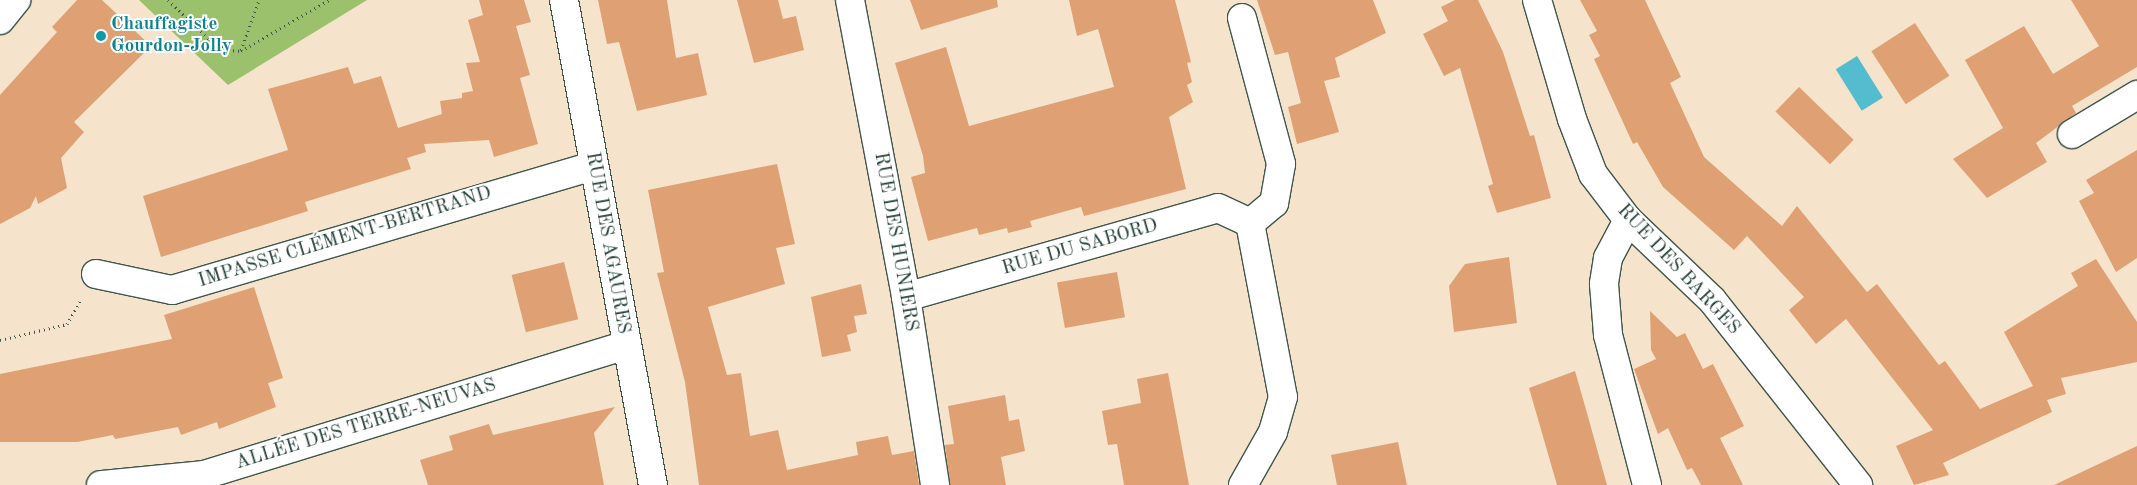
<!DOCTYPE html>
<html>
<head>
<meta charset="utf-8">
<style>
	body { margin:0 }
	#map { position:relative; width:2137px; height:485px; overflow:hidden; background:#f5e3cb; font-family:"Old Standard TT",serif }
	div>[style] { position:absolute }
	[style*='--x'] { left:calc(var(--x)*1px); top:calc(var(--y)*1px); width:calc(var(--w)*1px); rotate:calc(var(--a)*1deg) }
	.green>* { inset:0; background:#9cc16c }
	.water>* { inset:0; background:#53bdcf; transform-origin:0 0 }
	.building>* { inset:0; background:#dfa174; transform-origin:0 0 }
	.path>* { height:3px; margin-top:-1.5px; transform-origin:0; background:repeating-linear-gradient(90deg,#3f564b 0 1px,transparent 0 5px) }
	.roads { filter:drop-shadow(1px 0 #3f564b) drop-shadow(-1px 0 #3f564b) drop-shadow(0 1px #3f564b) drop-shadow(0 -1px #3f564b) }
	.minor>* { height:28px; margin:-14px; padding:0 14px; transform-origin:14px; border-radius:14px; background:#fff }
	.dots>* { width:14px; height:14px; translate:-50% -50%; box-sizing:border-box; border:2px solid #fff; border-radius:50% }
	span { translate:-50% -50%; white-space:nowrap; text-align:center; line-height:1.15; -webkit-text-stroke:4px #fff; paint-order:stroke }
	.culture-label { font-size:19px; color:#0d838f; font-weight:700 }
	.left { translate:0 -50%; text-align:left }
	.street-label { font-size:19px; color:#1f3d34 }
</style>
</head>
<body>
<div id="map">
	<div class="green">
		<div style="clip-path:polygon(139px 0,367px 0,228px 85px)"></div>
	</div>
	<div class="water">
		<div style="left:1857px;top:56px;width:49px;height:25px;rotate:58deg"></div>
	</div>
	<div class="building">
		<div style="clip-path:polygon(77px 0,102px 0,151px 46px,74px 122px,84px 132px,61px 158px,67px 188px,38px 204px,36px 196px,30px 208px,0 224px,0 95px,57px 32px,52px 27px)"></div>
		<div style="clip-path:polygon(479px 0,524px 0,531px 22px,516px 26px,530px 75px,520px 78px,538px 144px,494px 157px,489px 140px,424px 144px,426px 152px,407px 158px,411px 169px,305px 202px,308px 211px,161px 257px,143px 196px,288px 150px,268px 89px,348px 67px,354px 84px,381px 76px,398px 128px,442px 114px,440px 101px,462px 98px,462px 93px,473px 91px,466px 63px,480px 62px,468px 20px,483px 15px)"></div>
		<div style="clip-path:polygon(598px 0,667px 0,676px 58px,698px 53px,707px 95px,637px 111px,619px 42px,607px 44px)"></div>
		<div style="clip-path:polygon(737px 0,778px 0,783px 19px,796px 16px,804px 50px,754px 63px)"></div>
		<div style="clip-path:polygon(910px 0,997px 0,998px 7px,921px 30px)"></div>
		<div style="clip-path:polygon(1069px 0,1175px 0,1191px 62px,1187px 63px,1192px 82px,1187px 85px,1193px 102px,1169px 117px,1186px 189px,1084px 216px,1081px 207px,1030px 221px,1032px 227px,1008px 233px,1007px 228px,979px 235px,977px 228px,928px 241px,911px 177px,925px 173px,923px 156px,895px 63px,946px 47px,969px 126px,1114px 87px,1098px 29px,1077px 36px)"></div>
		<div style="clip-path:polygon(1257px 0,1373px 0,1386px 33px,1335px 58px,1340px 77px,1324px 81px,1339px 132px,1297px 144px,1288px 107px,1301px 103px,1288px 52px,1275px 55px)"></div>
		<div style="clip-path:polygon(1455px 0,1478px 0,1503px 52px,1530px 136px,1534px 135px,1551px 198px,1497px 213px,1488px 186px,1493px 184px,1460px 68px,1444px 76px,1423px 34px,1448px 21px,1441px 7px)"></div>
		<div style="clip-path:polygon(1580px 0,1645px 0,1681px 77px,1670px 83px,1704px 157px,1782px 226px,1797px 206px,1867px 292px,1877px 284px,1939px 365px,1945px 361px,1980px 409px,2033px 386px,2004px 332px,2078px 286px,2071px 273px,2096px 259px,2137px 322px,2137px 362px,2061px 378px,2066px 394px,2047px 400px,2052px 412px,1943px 463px,1949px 475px,1914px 485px,1896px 446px,1933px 430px,1846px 319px,1816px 344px,1789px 310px,1804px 297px,1747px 236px,1734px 250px,1663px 187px,1637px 142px,1633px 144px,1594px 59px,1600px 56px,1589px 35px,1597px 31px)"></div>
		<div style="clip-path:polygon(2071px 0,2137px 0,2137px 67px,2072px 106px,2076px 113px,2036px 143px,2047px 162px,1987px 198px,1953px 159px,2003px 128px,1965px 60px,2024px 26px,2053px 74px,2099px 46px)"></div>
		<div style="left:1915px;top:23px;width:63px;height:52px;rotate:57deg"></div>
		<div style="left:1799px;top:87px;width:76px;height:34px;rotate:44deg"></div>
		<div style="clip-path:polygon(2137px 150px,2137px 258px,2116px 272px,2079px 201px,2094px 193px,2086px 180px)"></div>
		<div style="clip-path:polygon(777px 164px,795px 244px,776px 248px,785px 284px,708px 307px,727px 375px,741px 373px,750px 436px,778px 430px,787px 470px,858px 455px,856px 442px,888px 436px,892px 455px,914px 451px,919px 485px,699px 485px,685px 382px,657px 273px,664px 272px,648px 190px)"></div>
		<div style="clip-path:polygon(1509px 257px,1517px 323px,1454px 332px,1449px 286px,1465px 264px)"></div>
		<div style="left:564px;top:262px;width:59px;height:54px;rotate:76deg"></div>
		<div style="left:1117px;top:272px;width:46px;height:61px;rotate:80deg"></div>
		<div style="clip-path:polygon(861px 284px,867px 314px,854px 316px,857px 332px,847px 335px,851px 351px,822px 357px,811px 297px)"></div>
		<div style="clip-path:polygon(254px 287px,283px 378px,268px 383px,276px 407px,219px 429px,217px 422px,181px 435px,178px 427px,115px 439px,113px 435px,77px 442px,0 442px,0 374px,172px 339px,164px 315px)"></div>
		<div style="clip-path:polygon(1650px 311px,1677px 337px,1685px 333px,1703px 369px,1713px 364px,1744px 426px,1720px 438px,1743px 485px,1701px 485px,1692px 468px,1687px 470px,1668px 428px,1658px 434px,1634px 369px,1656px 359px,1651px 350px)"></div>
		<div style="clip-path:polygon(1575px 371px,1587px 413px,1607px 485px,1557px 485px,1529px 388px)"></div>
		<div style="clip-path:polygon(1168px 373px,1189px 485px,1124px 485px,1117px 444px,1108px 445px,1102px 411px,1141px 403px,1137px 379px)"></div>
		<div style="clip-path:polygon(1005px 395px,1009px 421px,1019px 419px,1025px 451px,1001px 457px,1006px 485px,950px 485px,945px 445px,954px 444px,948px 406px)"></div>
		<div style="clip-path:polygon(615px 407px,594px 433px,604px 485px,428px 485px,420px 460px,453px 450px,449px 436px,489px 424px,493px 435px)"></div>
		<div style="clip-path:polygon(1398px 442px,1407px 485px,1337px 485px,1331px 455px)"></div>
		<div style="clip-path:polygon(2137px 446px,2137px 485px,2054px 485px)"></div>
	</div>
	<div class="path">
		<div style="--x:168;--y:0;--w:57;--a:43.6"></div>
		<div style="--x:209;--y:39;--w:22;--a:30"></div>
		<div style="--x:228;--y:50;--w:13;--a:4"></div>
		<div style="--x:241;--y:51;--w:102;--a:-30.1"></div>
		<div style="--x:241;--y:50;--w:53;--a:-70.2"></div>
		<div style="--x:0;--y:340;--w:69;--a:-13.4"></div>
		<div style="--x:67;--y:324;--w:28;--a:-60"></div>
	</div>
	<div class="roads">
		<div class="minor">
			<div style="--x:564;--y:0;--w:493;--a:79.6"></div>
			<div style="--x:850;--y:0;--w:302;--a:79.3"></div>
			<div style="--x:906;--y:297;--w:190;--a:81.2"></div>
			<div style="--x:1537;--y:0;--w:124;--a:73.6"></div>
			<div style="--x:1572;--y:119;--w:59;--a:69.1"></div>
			<div style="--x:1593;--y:174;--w:58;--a:52.7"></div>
			<div style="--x:1628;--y:220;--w:116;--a:43.6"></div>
			<div style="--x:1712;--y:300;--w:236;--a:51.7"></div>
			<div style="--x:1242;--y:18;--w:151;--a:75"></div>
			<div style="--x:1281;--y:164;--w:40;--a:100"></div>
			<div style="--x:1274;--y:203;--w:31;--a:140"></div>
			<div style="--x:1250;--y:223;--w:177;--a:79.3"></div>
			<div style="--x:1283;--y:397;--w:36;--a:106"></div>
			<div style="--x:1273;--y:432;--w:61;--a:119.5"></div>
			<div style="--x:0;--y:20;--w:26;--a:-51"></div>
			<div style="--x:2072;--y:134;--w:76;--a:-31"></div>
			<div style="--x:1628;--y:220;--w:43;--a:117.8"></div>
			<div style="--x:1608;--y:258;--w:26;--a:99"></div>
			<div style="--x:1604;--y:284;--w:51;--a:85.5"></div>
			<div style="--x:1608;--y:335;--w:155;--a:75.4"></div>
			<div style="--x:96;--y:274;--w:78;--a:11.9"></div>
			<div style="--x:172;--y:290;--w:439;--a:-16.4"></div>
			<div style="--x:906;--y:297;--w:324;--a:-15.9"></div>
			<div style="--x:1218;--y:208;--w:35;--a:25"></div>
			<div style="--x:101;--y:485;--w:103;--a:-5.5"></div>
			<div style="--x:204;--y:475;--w:442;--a:-17.1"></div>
		</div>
	</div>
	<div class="dots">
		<div style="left:101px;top:36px;background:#0f9aa8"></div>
	</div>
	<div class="culture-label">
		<span class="left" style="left:111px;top:36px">Chauffagiste<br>Gourdon-Jolly</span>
	</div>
	<div class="street-label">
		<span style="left:345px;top:238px;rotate:-17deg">IMPASSE CLÉMENT-BERTRAND</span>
		<span style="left:895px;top:242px;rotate:80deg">RUE DES HUNIERS</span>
		<span style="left:607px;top:243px;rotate:80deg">RUE DES AGAURES</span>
		<span style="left:1080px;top:248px;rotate:-16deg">RUE DU SABORD</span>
		<span style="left:1678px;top:270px;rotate:47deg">RUE DES BARGES</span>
		<span style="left:366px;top:425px;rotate:-17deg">ALLÉE DES TERRE-NEUVAS</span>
	</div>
</div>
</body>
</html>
